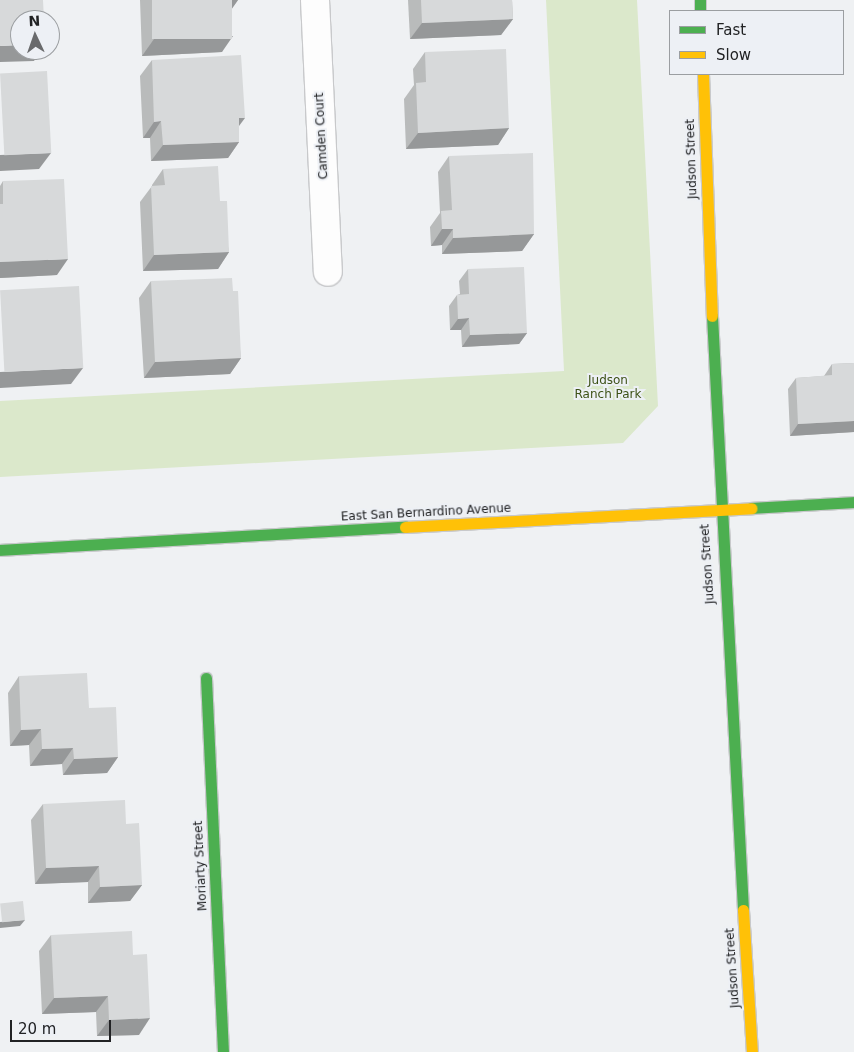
<!DOCTYPE html>
<html>
<head>
<meta charset="utf-8">
<style>
	body { margin:0 }
	#map { position:relative; width:854px; height:1052px; overflow:hidden; background:#eff1f3; font-family:"DejaVu Sans",sans-serif }
	div>[style] { position:absolute }
	[style*='--x'] { left:calc(var(--x)*1px); top:calc(var(--y)*1px); width:calc(var(--w)*1px); rotate:calc(var(--a)*1deg) }
	.green>* { inset:0; background:#dbe8cb }
	.roads { filter:drop-shadow(1px 0 #c8c9cb) drop-shadow(-1px 0 #c8c9cb) drop-shadow(0 1px #c8c9cb) drop-shadow(0 -1px #c8c9cb) }
	.street>* { height:28px; margin:-14px; padding:0 14px; transform-origin:14px; border-radius:14px; background:#fdfdfd }
	.fast>* { height:11px; margin:-5.5px; padding:0 5.5px; transform-origin:5.5px; border-radius:5.5px; background:#4caf50 }
	.slow>* { height:11px; margin:-5.5px; padding:0 5.5px; transform-origin:5.5px; border-radius:5.5px; background:#ffc107 }
	.wall>* { inset:0; background:#b9bbbb }
	.shaded-wall>* { inset:0; background:#969899 }
	.building>* { inset:0; background:#d7d9da; transform-origin:0 0 }
	span { translate:-50% -50%; white-space:nowrap; text-align:center; line-height:1.15; -webkit-text-stroke:4px #edf0f5; paint-order:stroke }
	.street-label { font-size:12px; color:#212224 }
	.park-label { font-size:12px; color:#3d5116 }
	.legend { position:absolute; left:669px; top:10px; width:175px; height:65px; box-sizing:border-box; background:#edf0f5; border:1px solid #9b9ea1; margin:0; padding:6px 9px; list-style:none; font-size:15px; color:#212224 }
	.legend li { display:flex; align-items:center; gap:10px; height:25px }
	.legend b { width:25px; border:1px solid #9b9ea1 }
	.north { position:absolute; left:10px; top:10px; width:50px; height:50px; box-sizing:border-box; background:#edf0f5; border:1px solid #9b9ea1; border-radius:50%; rotate:357deg; font-size:14px; font-weight:700; line-height:20px; text-align:center; color:#212224 }
	.north::after { content:''; display:block; margin:auto; width:18px; height:22px; background:#696a6c; clip-path:polygon(50% 0,100% 100%,50% 72%,0 100%) }
	.scale { position:absolute; left:10px; top:1020px; width:101px; height:22px; box-sizing:border-box; border:2px solid #212224; border-top:0; padding-left:6px; font-size:15px; line-height:18px; white-space:nowrap; color:#212224; -webkit-text-stroke:4px #edf0f5; paint-order:stroke }
</style>
</head>
<body>
<div id="map">
	<div class="green">
		<div style="clip-path:polygon(546px 0,637px 0,658px 406px,623px 443px,0 477px,0 401px,564px 371px)"></div>
	</div>
	<div class="roads">
		<div class="street">
			<div style="--x:315;--y:0;--w:272;--a:87.3"></div>
		</div>
		<div class="fast">
			<div style="--x:700;--y:0;--w:11;--a:90"></div>
			<div style="--x:712;--y:316;--w:595;--a:87.01"></div>
			<div style="--x:751;--y:508;--w:103;--a:-3.3"></div>
			<div style="--x:0;--y:550;--w:406;--a:-3.3"></div>
			<div style="--x:206;--y:678;--w:374;--a:87.4"></div>
		</div>
		<div class="slow">
			<div style="--x:703;--y:74;--w:242;--a:87.9"></div>
			<div style="--x:405;--y:527;--w:347;--a:-3.1"></div>
			<div style="--x:743;--y:910;--w:142;--a:86.4"></div>
		</div>
	</div>
	<div class="wall">
		<div style="clip-path:polygon(140px 0,238px 0,232px 8px,222px 52px,142px 56px)"></div>
		<div style="clip-path:polygon(408px 0,512px 0,513px 19px,501px 35px,410px 39px)"></div>
		<div style="clip-path:polygon(425px 52px,509px 128px,498px 145px,406px 149px,404px 99px,414px 85px,413px 69px)"></div>
		<div style="clip-path:polygon(152px 60px,239px 126px,239px 142px,228px 158px,151px 161px,150px 138px,143px 138px,140px 76px)"></div>
		<div style="clip-path:polygon(449px 156px,534px 234px,522px 251px,442px 254px,442px 245px,431px 246px,430px 227px,440px 213px,438px 172px)"></div>
		<div style="clip-path:polygon(163px 169px,220px 201px,229px 252px,218px 269px,143px 271px,140px 202px,152px 186px,152px 185px)"></div>
		<div style="clip-path:polygon(3px 181px,57px 275px,0 278px,0 186px)"></div>
		<div style="clip-path:polygon(468px 269px,527px 333px,519px 344px,462px 347px,461px 330px,450px 330px,449px 306px,457px 295px,460px 294px,459px 281px)"></div>
		<div style="clip-path:polygon(151px 281px,233px 291px,241px 358px,230px 374px,144px 378px,139px 298px)"></div>
		<div style="clip-path:polygon(854px 363px,854px 432px,790px 436px,788px 389px,796px 378px,824px 376px,832px 364px)"></div>
		<div style="clip-path:polygon(19px 676px,89px 708px,118px 757px,107px 773px,63px 775px,62px 764px,30px 766px,29px 745px,10px 746px,8px 693px)"></div>
		<div style="clip-path:polygon(43px 804px,126px 824px,142px 885px,130px 901px,88px 903px,88px 882px,35px 884px,31px 820px)"></div>
		<div style="clip-path:polygon(51px 935px,133px 955px,139px 1035px,97px 1036px,96px 1012px,42px 1014px,39px 951px)"></div>
	</div>
	<div class="shaded-wall">
		<div style="clip-path:polygon(229px 0,238px 0,229px 13px)"></div>
		<div style="clip-path:polygon(513px 19px,501px 35px,410px 39px,422px 23px)"></div>
		<div style="clip-path:polygon(233px 36px,222px 52px,142px 56px,154px 39px)"></div>
		<div style="clip-path:polygon(20px 45px,20px 50px,41px 50px,34px 61px,0 62px,0 46px)"></div>
		<div style="clip-path:polygon(239px 118px,245px 118px,233px 134px)"></div>
		<div style="clip-path:polygon(161px 121px,150px 138px,143px 138px,154px 122px)"></div>
		<div style="clip-path:polygon(509px 128px,498px 145px,406px 149px,418px 133px)"></div>
		<div style="clip-path:polygon(239px 142px,228px 158px,151px 161px,163px 145px)"></div>
		<div style="clip-path:polygon(51px 153px,39px 169px,0 171px,0 155px)"></div>
		<div style="clip-path:polygon(442px 229px,453px 229px,442px 245px,431px 246px)"></div>
		<div style="clip-path:polygon(534px 234px,522px 251px,442px 254px,453px 238px)"></div>
		<div style="clip-path:polygon(229px 252px,218px 269px,143px 271px,154px 255px)"></div>
		<div style="clip-path:polygon(68px 259px,57px 275px,0 278px,0 262px)"></div>
		<div style="clip-path:polygon(469px 318px,461px 330px,450px 330px,458px 319px)"></div>
		<div style="clip-path:polygon(527px 333px,519px 344px,462px 347px,470px 335px)"></div>
		<div style="clip-path:polygon(241px 358px,230px 374px,144px 378px,155px 362px)"></div>
		<div style="clip-path:polygon(83px 368px,71px 384px,0 388px,0 372px)"></div>
		<div style="clip-path:polygon(854px 421px,854px 432px,790px 436px,798px 424px)"></div>
		<div style="clip-path:polygon(41px 729px,29px 745px,10px 746px,21px 730px)"></div>
		<div style="clip-path:polygon(73px 748px,62px 764px,30px 766px,42px 749px)"></div>
		<div style="clip-path:polygon(118px 757px,107px 773px,63px 775px,74px 759px)"></div>
		<div style="clip-path:polygon(99px 866px,88px 882px,35px 884px,46px 868px)"></div>
		<div style="clip-path:polygon(142px 885px,130px 901px,88px 903px,100px 887px)"></div>
		<div style="clip-path:polygon(25px 920px,20px 926px,0 928px,0 922px)"></div>
		<div style="clip-path:polygon(108px 996px,96px 1012px,42px 1014px,54px 998px)"></div>
		<div style="clip-path:polygon(150px 1018px,139px 1035px,97px 1036px,109px 1020px)"></div>
	</div>
	<div class="building">
		<div style="clip-path:polygon(0 0,43px 0,44px 20px,20px 20px,20px 45px,0 46px)"></div>
		<div style="left:152px;top:0;width:80px;height:39px"></div>
		<div style="clip-path:polygon(421px 0,512px 0,513px 19px,422px 23px)"></div>
		<div style="clip-path:polygon(506px 49px,509px 128px,418px 133px,416px 83px,426px 82px,425px 52px)"></div>
		<div style="clip-path:polygon(241px 55px,245px 118px,239px 118px,239px 142px,163px 145px,161px 121px,154px 122px,152px 60px)"></div>
		<div style="left:47px;top:71px;width:82px;height:47px;rotate:87deg"></div>
		<div style="clip-path:polygon(533px 153px,534px 234px,453px 238px,453px 229px,442px 229px,441px 211px,452px 210px,449px 156px)"></div>
		<div style="clip-path:polygon(218px 166px,220px 201px,227px 201px,229px 252px,154px 255px,151px 186px,165px 185px,163px 169px)"></div>
		<div style="clip-path:polygon(64px 179px,68px 259px,0 262px,0 204px,3px 204px,3px 181px)"></div>
		<div style="clip-path:polygon(524px 267px,527px 333px,470px 335px,469px 318px,458px 319px,457px 295px,469px 294px,468px 269px)"></div>
		<div style="clip-path:polygon(232px 278px,233px 291px,238px 291px,241px 358px,155px 362px,151px 281px)"></div>
		<div style="left:79px;top:286px;width:82px;height:79px;rotate:87deg"></div>
		<div style="clip-path:polygon(854px 363px,854px 421px,798px 424px,796px 378px,832px 375px,832px 364px)"></div>
		<div style="clip-path:polygon(87px 673px,89px 708px,116px 707px,118px 757px,74px 759px,73px 748px,42px 749px,41px 729px,21px 730px,19px 676px)"></div>
		<div style="clip-path:polygon(125px 800px,126px 824px,139px 823px,142px 885px,100px 887px,99px 866px,46px 868px,43px 804px)"></div>
		<div style="left:23px;top:901px;width:19px;height:23px;rotate:84deg"></div>
		<div style="clip-path:polygon(132px 931px,133px 955px,147px 954px,150px 1018px,109px 1020px,108px 996px,54px 998px,51px 935px)"></div>
	</div>
	<div class="street-label">
		<span style="left:322px;top:136px;rotate:-93deg">Camden Court</span>
		<span style="left:692px;top:159px;rotate:-92deg">Judson Street</span>
		<span style="left:426px;top:513px;rotate:-3deg">East San Bernardino Avenue</span>
		<span style="left:708px;top:564px;rotate:-94deg">Judson Street</span>
		<span style="left:201px;top:866px;rotate:-93deg">Moriarty Street</span>
		<span style="left:733px;top:968px;rotate:-94deg">Judson Street</span>
	</div>
	<div class="park-label">
		<span style="left:608px;top:388px">Judson<br>Ranch Park</span>
	</div>
	<ul class="legend">
	<li><b style="height:6px;background:#4caf50"></b>Fast</li>
	<li><b style="height:6px;background:#ffc107"></b>Slow</li>
	</ul>
	<div class="north">N</div>
	<div class="scale">20 m</div>
</div>
</body>
</html>
